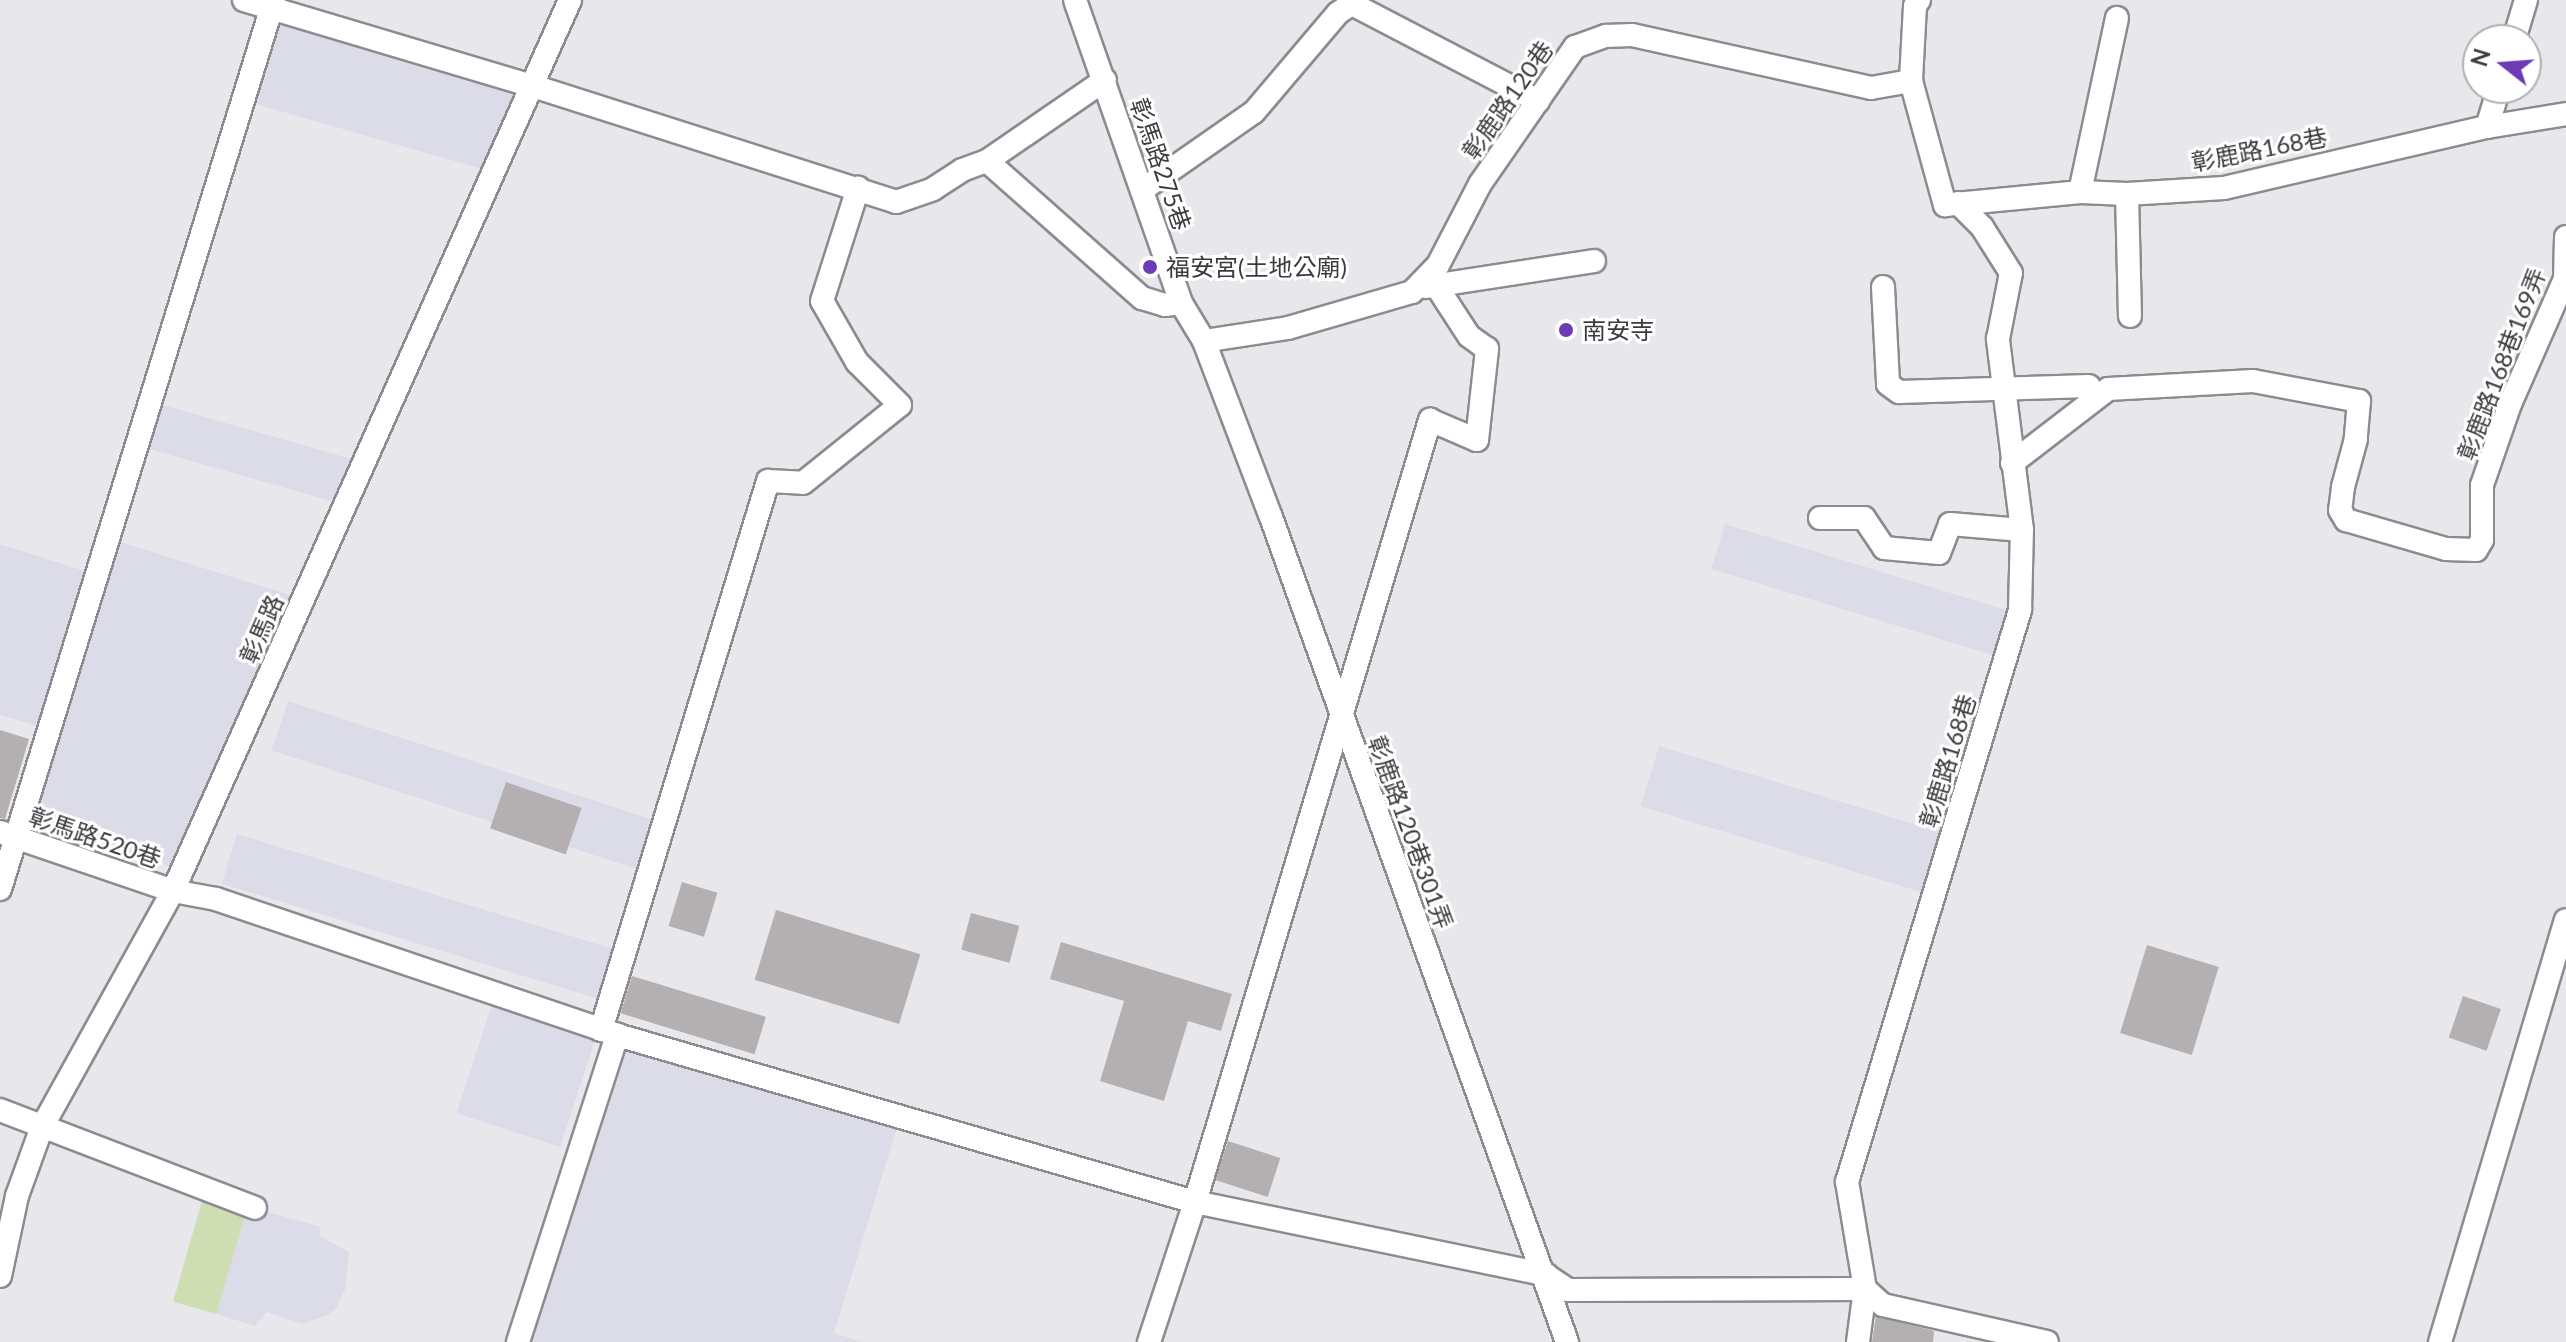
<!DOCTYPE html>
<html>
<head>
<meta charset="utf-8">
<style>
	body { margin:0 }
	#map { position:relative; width:2566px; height:1342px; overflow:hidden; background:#e7e7ec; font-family:Lato,"Noto Sans TC",sans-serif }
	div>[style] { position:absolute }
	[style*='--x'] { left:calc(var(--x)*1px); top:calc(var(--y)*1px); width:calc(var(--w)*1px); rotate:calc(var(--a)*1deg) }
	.built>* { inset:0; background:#dcdce8; transform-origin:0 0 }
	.green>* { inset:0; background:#cedeb2; transform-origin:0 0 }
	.building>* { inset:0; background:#b4afb1; transform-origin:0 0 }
	.roads { filter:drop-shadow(2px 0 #8c8c90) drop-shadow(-2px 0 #8c8c90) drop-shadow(0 2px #8c8c90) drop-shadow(0 -2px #8c8c90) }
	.minor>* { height:22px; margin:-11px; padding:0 11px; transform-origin:11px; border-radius:11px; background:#fff }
	.dots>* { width:22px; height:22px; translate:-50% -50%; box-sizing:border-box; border:4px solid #fff; border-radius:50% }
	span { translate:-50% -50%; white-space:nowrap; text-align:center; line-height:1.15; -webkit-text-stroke:6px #fff; paint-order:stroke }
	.street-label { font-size:24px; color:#3b3b3d }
	.poi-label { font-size:24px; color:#3b3b3d }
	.left { translate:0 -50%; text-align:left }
	.north { position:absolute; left:2462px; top:24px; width:80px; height:80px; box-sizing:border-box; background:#fff; border:2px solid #b1b1b1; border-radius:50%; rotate:287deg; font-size:22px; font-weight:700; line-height:32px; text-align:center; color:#3b3b3d }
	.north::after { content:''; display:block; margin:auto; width:28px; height:36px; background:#6c3cb4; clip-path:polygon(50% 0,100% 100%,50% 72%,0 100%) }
</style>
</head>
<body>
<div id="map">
	<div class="built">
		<div style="left:276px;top:10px;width:265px;height:96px;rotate:16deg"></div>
		<div style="left:156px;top:403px;width:217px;height:46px;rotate:16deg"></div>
		<div style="left:1725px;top:524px;width:295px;height:47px;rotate:17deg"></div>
		<div style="clip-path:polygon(117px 541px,309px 601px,183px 870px,32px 825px)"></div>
		<div style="clip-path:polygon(0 544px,91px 573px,44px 728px,0 715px)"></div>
		<div style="left:288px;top:701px;width:392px;height:52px;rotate:18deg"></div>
		<div style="left:1659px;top:746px;width:295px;height:63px;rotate:17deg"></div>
		<div style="left:237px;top:834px;width:397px;height:52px;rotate:17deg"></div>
		<div style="left:493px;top:1001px;width:109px;height:118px;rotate:18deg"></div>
		<div style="clip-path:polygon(631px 1037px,900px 1118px,834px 1333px,862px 1342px,532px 1342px)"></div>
		<div style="clip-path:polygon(247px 1206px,321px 1227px,319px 1236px,349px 1252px,345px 1290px,336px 1308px,328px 1315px,302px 1324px,267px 1312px,255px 1326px,213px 1313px)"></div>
	</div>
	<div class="green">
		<div style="left:204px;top:1194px;width:45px;height:112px;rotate:16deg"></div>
	</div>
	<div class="building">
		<div style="clip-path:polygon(0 730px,29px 739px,5px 819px,0 818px)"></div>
		<div style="left:506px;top:782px;width:80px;height:49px;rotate:19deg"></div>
		<div style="left:682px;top:882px;width:37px;height:46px;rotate:17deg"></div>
		<div style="left:776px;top:910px;width:151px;height:73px;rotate:17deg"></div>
		<div style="left:971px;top:913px;width:50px;height:38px;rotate:15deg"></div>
		<div style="clip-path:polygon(1061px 942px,1232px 994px,1221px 1031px,1188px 1021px,1164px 1101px,1100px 1081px,1124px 1001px,1050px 979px)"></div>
		<div style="left:2147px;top:945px;width:75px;height:92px;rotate:17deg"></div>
		<div style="left:632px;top:976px;width:140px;height:39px;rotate:17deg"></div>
		<div style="left:2463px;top:996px;width:40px;height:44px;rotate:19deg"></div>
		<div style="left:1228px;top:1141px;width:55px;height:41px;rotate:18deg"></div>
		<div style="clip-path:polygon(1876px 1316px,1934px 1331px,1933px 1342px,1872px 1342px)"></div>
	</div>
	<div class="roads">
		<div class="minor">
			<div style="--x:244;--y:0;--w:302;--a:16.6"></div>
			<div style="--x:533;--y:86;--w:381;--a:17.7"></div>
			<div style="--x:896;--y:202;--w:39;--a:-19"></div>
			<div style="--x:933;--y:189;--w:35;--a:-33"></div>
			<div style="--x:962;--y:170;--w:27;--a:-20"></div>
			<div style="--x:987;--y:161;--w:143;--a:-34.5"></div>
			<div style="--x:1075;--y:0;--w:321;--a:70.7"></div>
			<div style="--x:1181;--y:303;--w:44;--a:58.8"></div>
			<div style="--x:1204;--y:341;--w:188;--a:69.2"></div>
			<div style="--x:1271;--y:517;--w:876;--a:70.26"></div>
			<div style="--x:1919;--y:0;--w:7;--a:124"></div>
			<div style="--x:1915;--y:6;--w:75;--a:93.1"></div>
			<div style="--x:1911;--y:81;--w:129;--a:74.7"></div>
			<div style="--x:1945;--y:205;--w:136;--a:-5.5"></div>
			<div style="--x:2080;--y:192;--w:47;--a:2.4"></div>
			<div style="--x:2127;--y:194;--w:97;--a:-3.5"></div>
			<div style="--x:2224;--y:188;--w:270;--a:-13.1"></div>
			<div style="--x:2487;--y:127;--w:80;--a:-9.3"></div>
			<div style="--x:1352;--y:4;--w:210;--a:27.5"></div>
			<div style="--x:2514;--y:40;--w:42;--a:-73.3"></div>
			<div style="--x:2487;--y:127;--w:41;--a:-72.9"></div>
			<div style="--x:987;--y:161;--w:207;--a:41.5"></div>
			<div style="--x:1142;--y:298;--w:24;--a:17"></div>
			<div style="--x:1165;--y:305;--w:16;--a:-7"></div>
			<div style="--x:1142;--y:190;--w:136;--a:-34.9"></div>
			<div style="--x:1254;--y:112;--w:130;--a:-49.7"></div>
			<div style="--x:1338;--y:13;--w:23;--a:-34"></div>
			<div style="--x:2080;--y:192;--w:178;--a:-78"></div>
			<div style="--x:2127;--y:194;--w:122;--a:88.6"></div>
			<div style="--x:1426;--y:287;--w:170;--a:-8.8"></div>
			<div style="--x:1883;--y:287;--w:97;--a:87"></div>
			<div style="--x:1888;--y:384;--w:14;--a:36"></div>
			<div style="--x:1899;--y:392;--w:190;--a:-1.8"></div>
			<div style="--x:1204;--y:341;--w:85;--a:-8.8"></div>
			<div style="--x:1288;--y:328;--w:129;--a:-16.2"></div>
			<div style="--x:1412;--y:292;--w:37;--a:-46"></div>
			<div style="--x:1438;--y:265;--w:91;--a:-62.6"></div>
			<div style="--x:1480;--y:184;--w:167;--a:-55.3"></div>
			<div style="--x:1575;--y:47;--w:33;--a:-20"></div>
			<div style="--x:1606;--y:36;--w:26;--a:-2"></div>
			<div style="--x:1632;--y:35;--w:245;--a:12.5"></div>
			<div style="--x:1871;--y:88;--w:41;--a:-9.9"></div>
			<div style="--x:2012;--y:463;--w:121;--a:-37.6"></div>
			<div style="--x:2108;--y:389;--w:145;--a:-3.2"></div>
			<div style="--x:2253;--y:381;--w:108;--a:10.7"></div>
			<div style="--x:2359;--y:401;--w:38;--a:95"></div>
			<div style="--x:2356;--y:439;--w:50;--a:105.2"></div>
			<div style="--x:2343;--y:487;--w:23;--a:97"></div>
			<div style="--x:2340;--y:510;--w:12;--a:59"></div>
			<div style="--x:2346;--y:520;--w:104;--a:16.2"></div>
			<div style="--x:2446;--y:549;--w:30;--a:2"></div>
			<div style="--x:2476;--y:550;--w:12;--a:-59"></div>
			<div style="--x:2482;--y:540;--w:55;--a:-90"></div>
			<div style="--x:2482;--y:485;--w:86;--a:-70.9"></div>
			<div style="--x:2510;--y:404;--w:137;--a:-66.3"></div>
			<div style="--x:2565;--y:279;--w:42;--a:-88.6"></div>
			<div style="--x:1820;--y:518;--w:44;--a:0"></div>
			<div style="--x:1864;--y:518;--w:36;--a:56"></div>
			<div style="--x:1884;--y:548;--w:55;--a:5.2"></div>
			<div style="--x:1939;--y:553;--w:31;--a:-69"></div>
			<div style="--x:1950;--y:524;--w:72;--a:4.8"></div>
			<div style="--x:0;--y:832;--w:183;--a:18.8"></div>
			<div style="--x:173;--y:891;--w:44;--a:10.5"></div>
			<div style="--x:216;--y:899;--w:423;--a:18.7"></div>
			<div style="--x:617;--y:1035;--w:602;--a:16.12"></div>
			<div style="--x:1195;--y:1202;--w:359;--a:11.7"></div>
			<div style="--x:1546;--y:1275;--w:27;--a:34"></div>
			<div style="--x:1568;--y:1290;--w:297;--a:-0.2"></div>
			<div style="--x:1865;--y:1289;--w:24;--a:42"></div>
			<div style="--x:1883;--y:1305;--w:168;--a:12.7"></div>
			<div style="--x:0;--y:889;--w:930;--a:-72.87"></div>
			<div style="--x:601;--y:1030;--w:574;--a:-73.08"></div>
			<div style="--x:768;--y:481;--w:35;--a:3"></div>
			<div style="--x:803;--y:483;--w:124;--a:-38.8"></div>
			<div style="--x:900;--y:405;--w:61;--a:-135"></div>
			<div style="--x:857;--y:362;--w:70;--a:-119.8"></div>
			<div style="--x:822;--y:301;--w:119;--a:-72.3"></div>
			<div style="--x:0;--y:1110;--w:273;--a:21"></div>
			<div style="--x:0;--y:1276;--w:82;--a:-78"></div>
			<div style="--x:17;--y:1196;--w:73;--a:-70.1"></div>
			<div style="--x:42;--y:1127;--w:270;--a:-61"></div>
			<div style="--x:173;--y:891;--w:975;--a:-65.98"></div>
			<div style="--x:518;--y:1342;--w:323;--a:-72.1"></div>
			<div style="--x:1149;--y:1342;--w:147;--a:-71.8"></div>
			<div style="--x:1195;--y:1202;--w:817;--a:-73.27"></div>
			<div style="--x:1430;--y:420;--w:51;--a:23.1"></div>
			<div style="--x:1477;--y:440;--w:92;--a:-83.7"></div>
			<div style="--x:1487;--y:349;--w:22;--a:-144"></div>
			<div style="--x:1469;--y:336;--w:59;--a:-123.1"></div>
			<div style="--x:1858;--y:1342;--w:53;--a:-82.5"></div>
			<div style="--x:1865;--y:1289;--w:109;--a:-99.5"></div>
			<div style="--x:1847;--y:1182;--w:598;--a:-73.17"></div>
			<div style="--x:2020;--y:610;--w:80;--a:-88.6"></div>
			<div style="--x:2022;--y:530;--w:193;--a:-97.2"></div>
			<div style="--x:1998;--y:339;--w:67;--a:-78.9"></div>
			<div style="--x:2011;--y:273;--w:54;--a:-122.2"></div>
			<div style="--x:1982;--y:227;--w:34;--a:-135"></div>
			<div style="--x:2440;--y:1342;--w:440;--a:-73.4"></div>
		</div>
	</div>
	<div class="dots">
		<div style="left:1150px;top:267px;background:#6c3cb4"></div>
		<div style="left:1566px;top:330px;background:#6c3cb4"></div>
	</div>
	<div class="street-label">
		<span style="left:1507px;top:100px;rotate:-55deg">彰鹿路120巷</span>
		<span style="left:2259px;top:149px;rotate:-11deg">彰鹿路168巷</span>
		<span style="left:1161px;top:164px;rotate:71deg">彰馬路275巷</span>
		<span style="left:2501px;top:364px;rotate:-69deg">彰鹿路168巷169弄</span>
		<span style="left:261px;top:629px;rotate:-66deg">彰馬路</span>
		<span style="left:1947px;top:761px;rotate:-73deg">彰鹿路168巷</span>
		<span style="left:1411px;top:832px;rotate:70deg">彰鹿路120巷301弄</span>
		<span style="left:95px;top:837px;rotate:19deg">彰馬路520巷</span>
	</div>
	<div class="poi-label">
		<span class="left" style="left:1166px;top:267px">福安宮(土地公廟)</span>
		<span class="left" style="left:1582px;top:330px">南安寺</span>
	</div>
	<div class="north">N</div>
</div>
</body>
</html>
